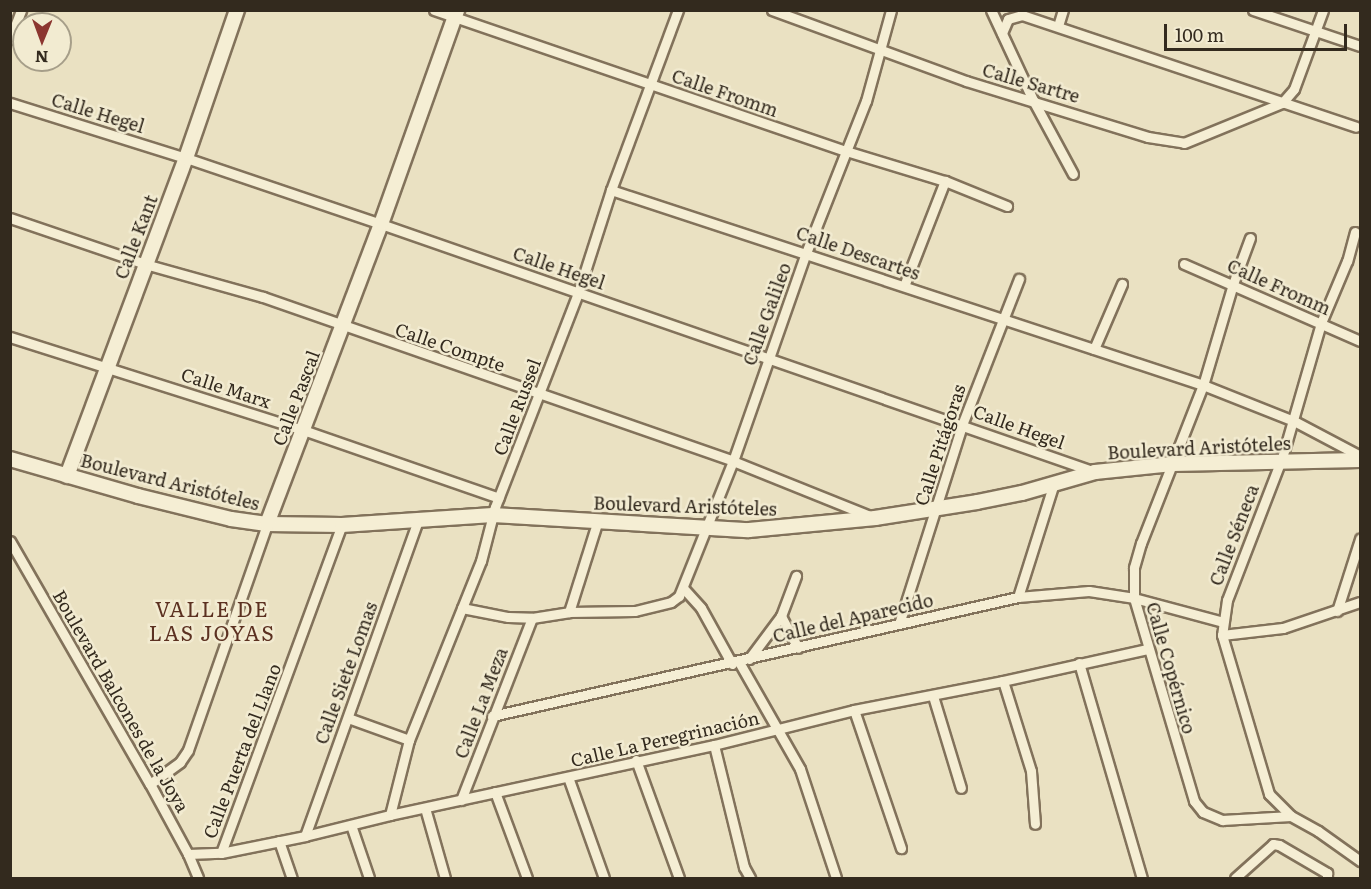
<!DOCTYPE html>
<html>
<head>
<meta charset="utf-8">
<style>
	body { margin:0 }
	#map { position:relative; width:1371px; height:889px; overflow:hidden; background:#eae1c2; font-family:Literata,serif }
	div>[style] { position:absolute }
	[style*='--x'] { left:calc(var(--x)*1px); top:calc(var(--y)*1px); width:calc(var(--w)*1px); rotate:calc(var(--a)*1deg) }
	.roads { filter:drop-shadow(2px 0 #82725b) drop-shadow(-2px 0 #82725b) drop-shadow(0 2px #82725b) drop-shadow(0 -2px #82725b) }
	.street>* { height:9px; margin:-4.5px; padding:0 4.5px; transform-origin:4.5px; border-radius:4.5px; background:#f5eed4 }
	.secondary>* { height:14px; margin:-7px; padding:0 7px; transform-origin:7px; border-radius:7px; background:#f5eed4 }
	span { translate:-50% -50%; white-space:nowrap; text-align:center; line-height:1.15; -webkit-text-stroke:5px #f2ebd1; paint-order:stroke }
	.street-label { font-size:18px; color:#332a1e }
	.quarter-label { font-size:21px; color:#5c3121; letter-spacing:1.5px }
	.frame { position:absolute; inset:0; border:12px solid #332a1e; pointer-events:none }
	.north { position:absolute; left:12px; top:12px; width:60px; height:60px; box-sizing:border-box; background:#f2ebd1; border:2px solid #a69e89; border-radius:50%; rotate:181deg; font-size:16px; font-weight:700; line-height:24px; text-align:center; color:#332a1e }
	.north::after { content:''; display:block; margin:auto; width:21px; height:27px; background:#8c3630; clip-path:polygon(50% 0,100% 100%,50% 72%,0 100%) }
	.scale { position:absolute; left:1164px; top:24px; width:183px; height:27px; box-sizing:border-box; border:3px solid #332a1e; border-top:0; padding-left:8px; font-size:18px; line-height:21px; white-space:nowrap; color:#332a1e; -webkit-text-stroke:4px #f2ebd1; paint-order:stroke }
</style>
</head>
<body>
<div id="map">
	<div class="roads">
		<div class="street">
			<div style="--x:434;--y:10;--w:435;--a:18.9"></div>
			<div style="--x:846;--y:151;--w:103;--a:16.9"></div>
			<div style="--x:945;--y:181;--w:67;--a:22"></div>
			<div style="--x:772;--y:10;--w:207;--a:20.1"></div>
			<div style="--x:966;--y:81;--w:190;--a:17.1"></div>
			<div style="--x:1148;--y:137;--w:36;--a:9"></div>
			<div style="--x:1184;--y:143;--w:106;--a:-22.2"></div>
			<div style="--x:1282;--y:103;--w:18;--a:-49"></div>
			<div style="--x:1294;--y:89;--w:84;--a:-69.8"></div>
			<div style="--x:991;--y:10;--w:99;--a:65"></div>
			<div style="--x:1033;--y:100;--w:84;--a:61.6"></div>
			<div style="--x:1253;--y:10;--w:113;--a:18.6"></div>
			<div style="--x:1058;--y:26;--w:17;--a:-73"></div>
			<div style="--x:1002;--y:33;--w:15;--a:-67"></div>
			<div style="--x:1008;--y:19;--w:15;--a:-16"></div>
			<div style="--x:1022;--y:15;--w:352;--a:18.5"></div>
			<div style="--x:10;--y:39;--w:31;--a:-69"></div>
			<div style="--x:10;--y:103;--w:184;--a:17.4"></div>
			<div style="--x:186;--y:158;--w:206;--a:18.7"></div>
			<div style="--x:381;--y:224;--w:756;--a:19.15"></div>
			<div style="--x:611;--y:190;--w:623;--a:18.23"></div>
			<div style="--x:1203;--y:385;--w:98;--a:21.6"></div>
			<div style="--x:1294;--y:421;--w:75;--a:27.9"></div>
			<div style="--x:10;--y:218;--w:143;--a:18.8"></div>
			<div style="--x:145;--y:264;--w:123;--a:15.6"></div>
			<div style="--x:263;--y:297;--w:498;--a:19.2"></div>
			<div style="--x:733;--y:461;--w:153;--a:21.9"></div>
			<div style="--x:1355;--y:232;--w:30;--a:105"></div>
			<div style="--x:1347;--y:261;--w:67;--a:112.8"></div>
			<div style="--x:1321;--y:323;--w:137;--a:106.1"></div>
			<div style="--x:1283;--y:455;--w:155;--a:111.1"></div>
			<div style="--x:1227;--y:600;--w:35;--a:98"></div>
			<div style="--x:1222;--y:635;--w:166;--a:73.5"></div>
			<div style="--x:1269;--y:794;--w:31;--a:45"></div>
			<div style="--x:1291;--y:816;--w:31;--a:29"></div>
			<div style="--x:1318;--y:831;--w:52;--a:35.5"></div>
			<div style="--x:1250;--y:238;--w:49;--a:110.3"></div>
			<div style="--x:1233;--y:284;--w:105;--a:106.5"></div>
			<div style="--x:1203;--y:385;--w:170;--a:111.4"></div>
			<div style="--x:1141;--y:543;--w:26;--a:106"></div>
			<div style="--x:1134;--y:568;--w:30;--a:90"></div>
			<div style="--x:1134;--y:598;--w:212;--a:73.5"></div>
			<div style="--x:1194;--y:801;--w:14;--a:51"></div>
			<div style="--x:1203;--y:812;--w:21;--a:23"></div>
			<div style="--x:1222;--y:820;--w:69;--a:-3.3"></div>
			<div style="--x:1184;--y:264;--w:192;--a:23.6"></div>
			<div style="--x:904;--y:286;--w:113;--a:-68.7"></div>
			<div style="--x:10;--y:337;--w:307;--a:17.6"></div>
			<div style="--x:303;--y:430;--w:207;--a:19.1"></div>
			<div style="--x:1094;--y:349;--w:71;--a:-66.7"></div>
			<div style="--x:10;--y:541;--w:280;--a:60.1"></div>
			<div style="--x:150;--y:784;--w:80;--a:61.5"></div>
			<div style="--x:188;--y:854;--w:26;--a:67"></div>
			<div style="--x:684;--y:589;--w:25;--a:48"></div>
			<div style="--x:701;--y:608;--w:64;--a:61"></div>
			<div style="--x:1018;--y:597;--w:120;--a:-72.5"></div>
			<div style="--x:462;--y:608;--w:47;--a:11.1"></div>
			<div style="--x:508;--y:617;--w:24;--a:2"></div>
			<div style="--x:532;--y:618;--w:37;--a:-9"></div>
			<div style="--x:569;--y:612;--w:66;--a:-0.9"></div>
			<div style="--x:635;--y:611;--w:37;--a:-14"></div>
			<div style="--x:671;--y:602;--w:10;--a:-37"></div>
			<div style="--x:679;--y:596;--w:145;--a:-68.2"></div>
			<div style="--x:733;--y:461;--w:220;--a:-70.7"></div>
			<div style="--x:806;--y:253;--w:163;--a:-68.5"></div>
			<div style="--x:866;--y:101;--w:94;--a:-74.6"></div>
			<div style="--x:1337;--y:611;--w:76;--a:-72.3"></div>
			<div style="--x:569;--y:612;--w:96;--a:-72.5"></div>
			<div style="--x:781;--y:616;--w:36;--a:62"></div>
			<div style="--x:899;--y:624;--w:209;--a:-72.4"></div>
			<div style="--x:962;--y:425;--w:157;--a:-68.7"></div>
			<div style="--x:1222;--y:635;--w:61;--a:-6.5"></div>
			<div style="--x:1283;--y:628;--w:81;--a:-18.7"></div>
			<div style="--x:749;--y:659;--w:54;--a:-53.3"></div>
			<div style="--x:781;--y:616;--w:43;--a:-69.4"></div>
			<div style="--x:739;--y:662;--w:123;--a:60.3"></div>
			<div style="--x:800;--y:769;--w:115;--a:71.7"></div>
			<div style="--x:1079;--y:663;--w:224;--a:73.7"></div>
			<div style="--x:1003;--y:681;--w:94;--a:72.7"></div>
			<div style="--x:1031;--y:771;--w:53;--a:85.7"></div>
			<div style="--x:933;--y:696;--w:96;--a:73.1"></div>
			<div style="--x:854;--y:710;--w:146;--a:71.2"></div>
			<div style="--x:492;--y:716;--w:539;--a:-12.75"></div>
			<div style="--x:1018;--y:597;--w:71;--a:-4.8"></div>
			<div style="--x:1089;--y:591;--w:46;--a:8.8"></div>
			<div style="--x:1134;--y:598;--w:92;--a:15.1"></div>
			<div style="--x:348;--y:718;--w:65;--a:19.8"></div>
			<div style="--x:714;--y:745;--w:126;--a:76.2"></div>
			<div style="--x:744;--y:867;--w:13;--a:61"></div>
			<div style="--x:636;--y:760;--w:126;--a:70"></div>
			<div style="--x:568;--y:777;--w:107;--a:70.4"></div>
			<div style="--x:150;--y:784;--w:37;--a:-36"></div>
			<div style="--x:180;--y:762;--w:14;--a:-56"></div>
			<div style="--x:188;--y:750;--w:239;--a:-70.7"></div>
			<div style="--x:495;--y:792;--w:92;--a:69.6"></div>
			<div style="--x:461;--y:800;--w:195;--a:-68.7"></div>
			<div style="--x:425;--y:808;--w:73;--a:74.1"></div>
			<div style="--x:390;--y:815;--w:77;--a:-75.8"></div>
			<div style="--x:409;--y:740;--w:193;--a:-68.1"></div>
			<div style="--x:481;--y:561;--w:56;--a:-75.5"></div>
			<div style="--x:495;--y:507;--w:230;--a:-68.8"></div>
			<div style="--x:578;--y:293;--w:108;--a:-72.2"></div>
			<div style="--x:611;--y:190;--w:192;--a:-69.6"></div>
			<div style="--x:351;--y:825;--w:56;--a:71.2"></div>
			<div style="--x:305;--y:836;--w:335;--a:-70.3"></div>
			<div style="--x:279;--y:841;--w:39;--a:71"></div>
			<div style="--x:221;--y:853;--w:350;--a:-69.8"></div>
			<div style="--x:188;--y:854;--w:33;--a:-2"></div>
			<div style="--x:221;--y:853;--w:86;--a:-11.4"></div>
			<div style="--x:305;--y:836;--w:88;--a:-13.9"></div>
			<div style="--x:390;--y:815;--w:331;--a:-12.2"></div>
			<div style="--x:714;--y:745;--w:144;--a:-14"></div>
			<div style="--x:854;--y:710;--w:152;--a:-11"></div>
			<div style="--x:1003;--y:681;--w:148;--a:-12.5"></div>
			<div style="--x:1235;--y:878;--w:51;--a:-41.8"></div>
			<div style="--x:1273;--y:844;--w:6;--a:9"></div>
			<div style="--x:1279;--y:845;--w:56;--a:30.3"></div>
			<div style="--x:1327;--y:873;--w:5;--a:90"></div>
		</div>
		<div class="secondary">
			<div style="--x:10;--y:459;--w:133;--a:16.1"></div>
			<div style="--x:138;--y:496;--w:96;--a:13.9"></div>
			<div style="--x:231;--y:519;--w:36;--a:8"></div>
			<div style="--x:267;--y:524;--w:75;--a:0.8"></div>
			<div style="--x:342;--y:525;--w:151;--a:-3.8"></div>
			<div style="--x:493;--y:515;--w:256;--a:3.4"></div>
			<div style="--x:749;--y:530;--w:127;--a:-5.4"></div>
			<div style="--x:875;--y:518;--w:103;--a:-8.9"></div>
			<div style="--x:977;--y:502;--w:46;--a:-11.3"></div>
			<div style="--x:1022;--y:493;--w:76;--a:-16"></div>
			<div style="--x:1095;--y:472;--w:78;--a:-5.9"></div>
			<div style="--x:1173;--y:464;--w:187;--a:-1.2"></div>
			<div style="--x:67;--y:476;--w:340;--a:-69.5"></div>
			<div style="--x:186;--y:158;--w:157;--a:-71"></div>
			<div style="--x:267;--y:524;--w:321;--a:-69.2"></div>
			<div style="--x:381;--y:224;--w:227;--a:-70.4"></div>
		</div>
	</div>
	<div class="street-label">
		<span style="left:1031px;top:83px;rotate:16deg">Calle Sartre</span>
		<span style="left:725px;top:93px;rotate:19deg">Calle Fromm</span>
		<span style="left:98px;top:113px;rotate:17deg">Calle Hegel</span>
		<span style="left:136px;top:237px;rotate:-69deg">Calle Kant</span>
		<span style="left:858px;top:253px;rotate:19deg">Calle Descartes</span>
		<span style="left:559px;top:268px;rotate:19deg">Calle Hegel</span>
		<span style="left:1279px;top:287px;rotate:24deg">Calle Fromm</span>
		<span style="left:767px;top:314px;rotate:-70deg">Calle Galileo</span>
		<span style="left:450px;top:347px;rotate:19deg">Calle Compte</span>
		<span style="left:226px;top:388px;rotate:18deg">Calle Marx</span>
		<span style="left:296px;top:398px;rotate:-69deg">Calle Pascal</span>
		<span style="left:517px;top:407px;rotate:-69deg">Calle Russel</span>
		<span style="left:1019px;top:427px;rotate:20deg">Calle Hegel</span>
		<span style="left:940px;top:445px;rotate:-72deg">Calle Pitágoras</span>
		<span style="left:1199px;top:448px;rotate:-3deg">Boulevard Aristóteles</span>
		<span style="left:170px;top:482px;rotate:14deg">Boulevard Aristóteles</span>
		<span style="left:685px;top:506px;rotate:2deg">Boulevard Aristóteles</span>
		<span style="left:1234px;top:535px;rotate:-69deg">Calle Séneca</span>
		<span style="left:853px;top:618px;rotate:-13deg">Calle del Aparecido</span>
		<span style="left:1171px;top:668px;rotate:74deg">Calle Copérnico</span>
		<span style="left:346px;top:673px;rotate:-70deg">Calle Siete Lomas</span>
		<span style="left:121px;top:701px;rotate:60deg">Boulevard Balcones de la Joya</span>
		<span style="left:481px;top:703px;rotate:-69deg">Calle La Meza</span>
		<span style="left:665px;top:739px;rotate:-13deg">Calle La Peregrinación</span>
		<span style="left:242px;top:751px;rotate:-69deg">Calle Puerta del Llano</span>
	</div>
	<div class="quarter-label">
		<span style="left:212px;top:620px">VALLE DE<br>LAS JOYAS</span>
	</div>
	<div class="frame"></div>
	<div class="north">N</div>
	<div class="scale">100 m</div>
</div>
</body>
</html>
